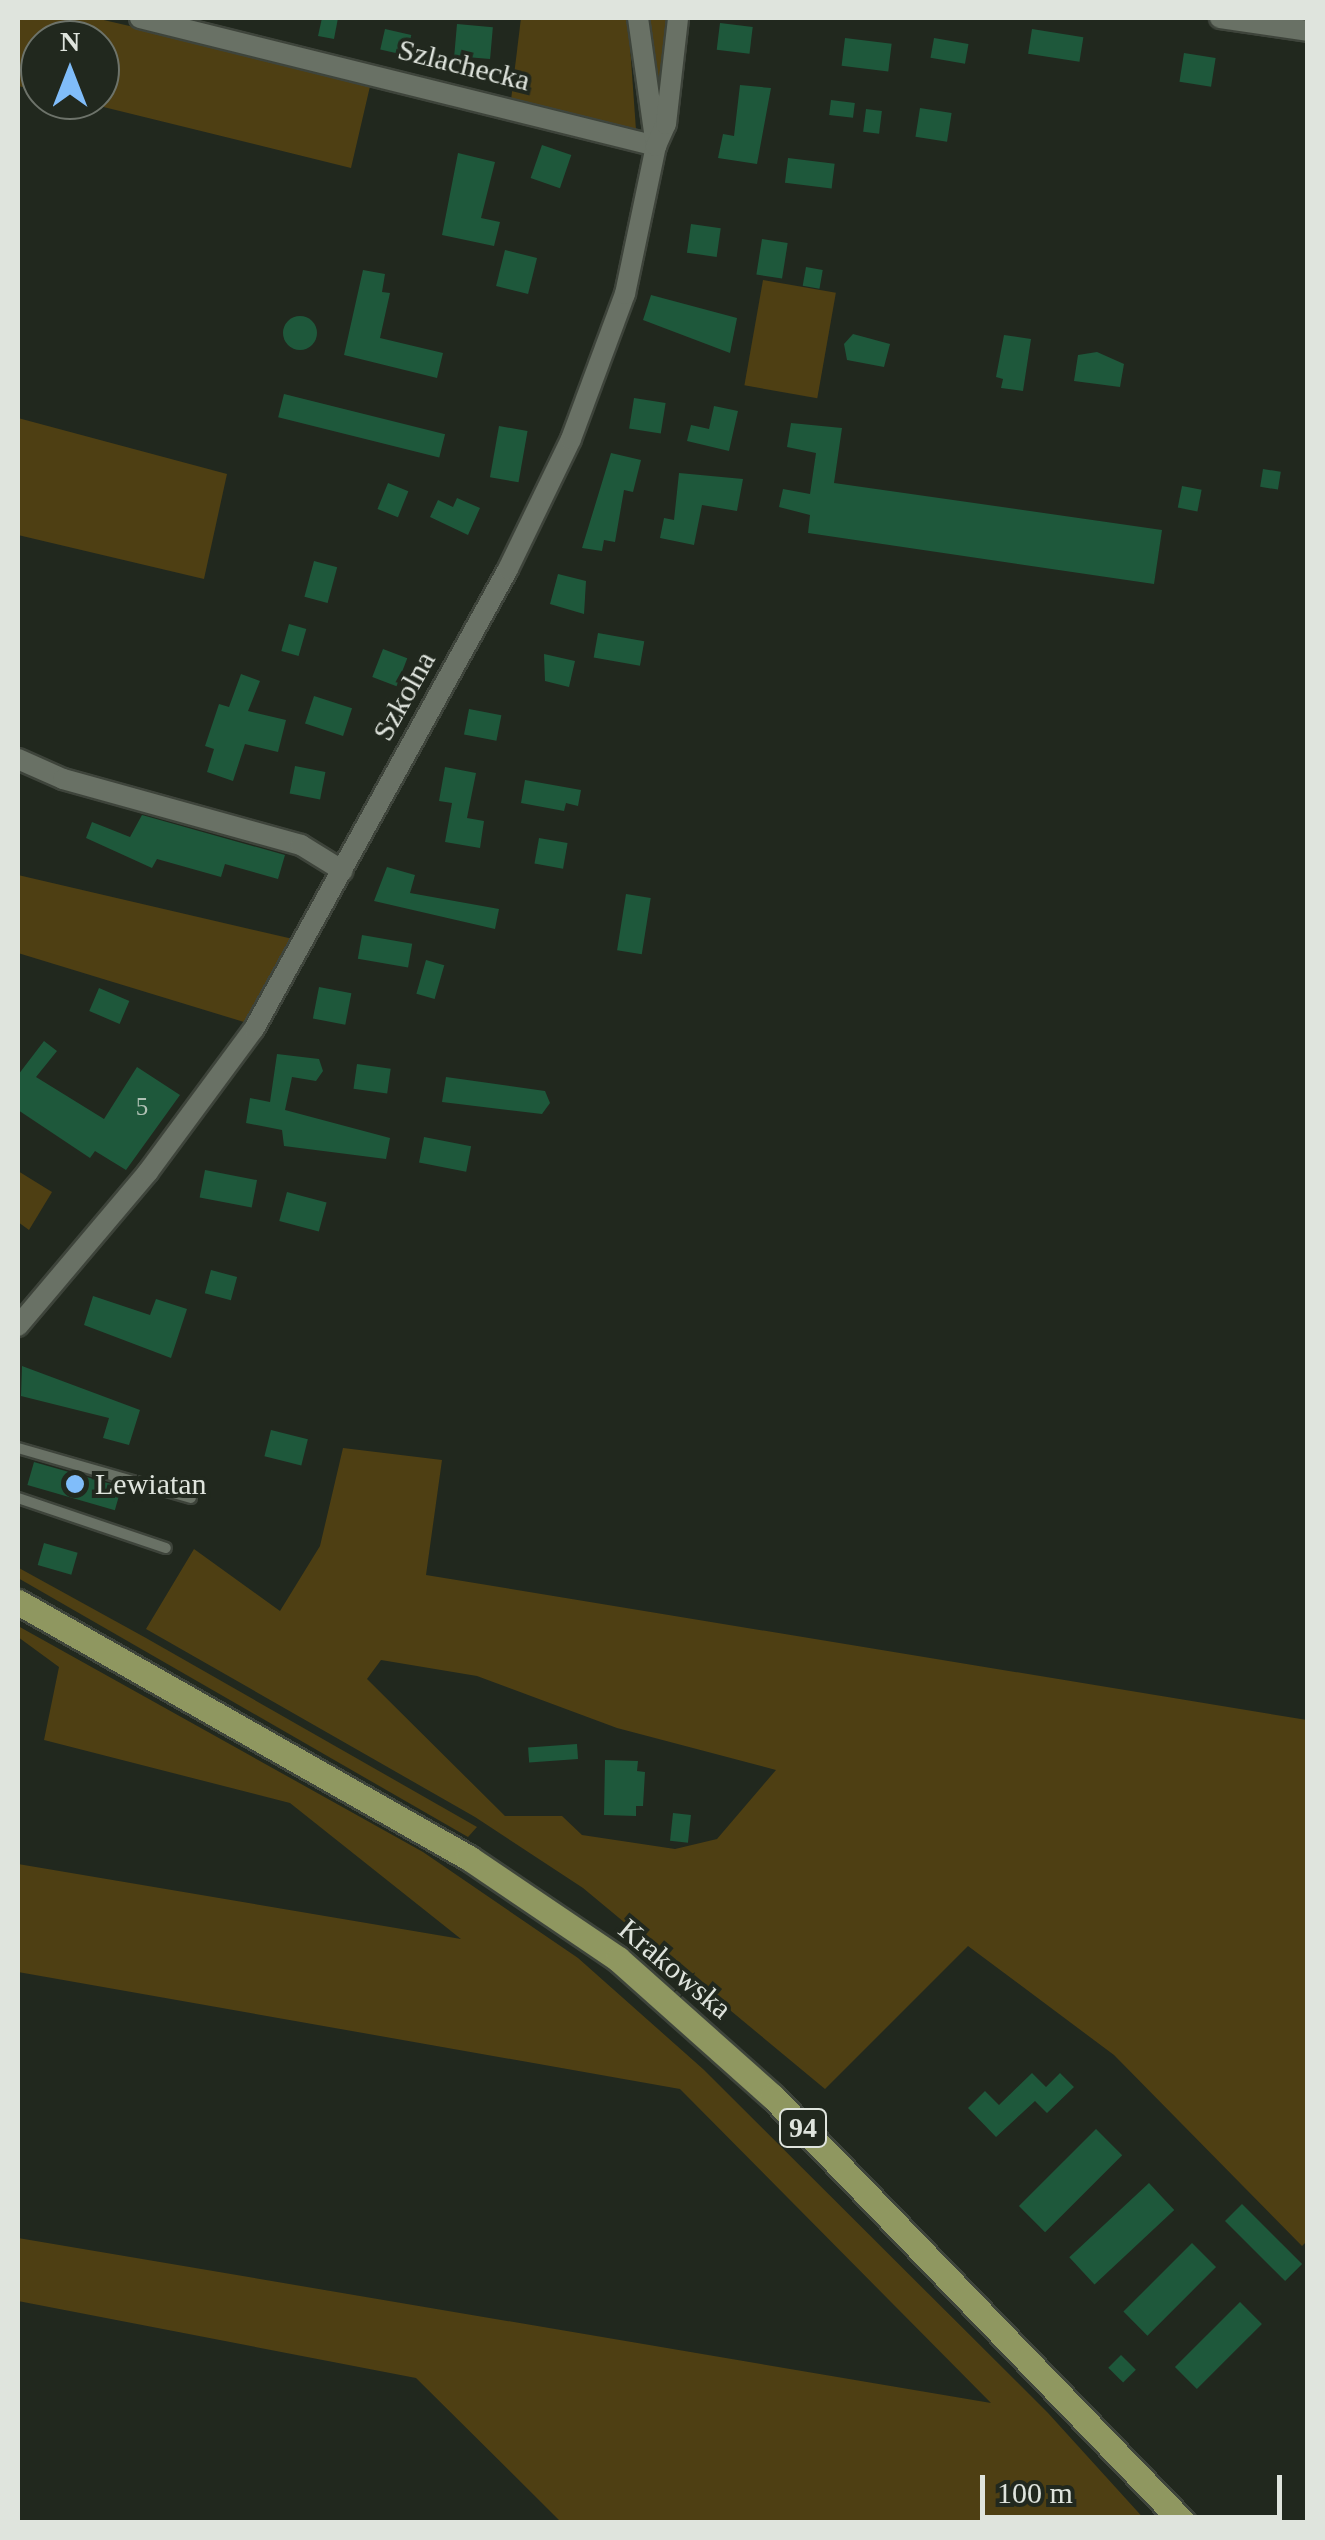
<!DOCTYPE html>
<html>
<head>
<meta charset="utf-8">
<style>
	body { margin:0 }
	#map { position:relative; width:1325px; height:2540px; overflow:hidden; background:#21281e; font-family:Georgia,serif }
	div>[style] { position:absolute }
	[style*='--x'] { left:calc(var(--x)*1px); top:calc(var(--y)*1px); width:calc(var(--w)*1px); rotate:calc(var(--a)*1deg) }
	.green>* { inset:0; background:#4e3f13; transform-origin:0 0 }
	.building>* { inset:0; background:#1e583b; transform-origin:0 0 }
	.round { border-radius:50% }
	.roads { filter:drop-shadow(2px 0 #3e443b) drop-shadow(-2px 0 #3e443b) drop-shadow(0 2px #3e443b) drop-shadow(0 -2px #3e443b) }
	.service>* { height:10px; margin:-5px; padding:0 5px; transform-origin:5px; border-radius:5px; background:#697165 }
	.minor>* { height:20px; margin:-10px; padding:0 10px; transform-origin:10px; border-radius:10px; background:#697165 }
	.primary>* { height:25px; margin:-12.5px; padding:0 12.5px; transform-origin:12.5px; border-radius:12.5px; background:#8f9760 }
	.dots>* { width:28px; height:28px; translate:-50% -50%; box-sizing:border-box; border:5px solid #21281e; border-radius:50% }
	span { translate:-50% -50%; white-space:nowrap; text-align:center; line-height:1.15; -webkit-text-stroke:8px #21281e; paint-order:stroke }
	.number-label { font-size:25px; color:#afc1b4 }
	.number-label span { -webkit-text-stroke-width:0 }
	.shield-label span { padding:2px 8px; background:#21281e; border:2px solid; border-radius:8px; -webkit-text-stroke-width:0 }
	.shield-label { font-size:28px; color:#dfe4dd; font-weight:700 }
	.street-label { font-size:30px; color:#dfe4dd }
	.poi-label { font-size:30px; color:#dfe4dd }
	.left { translate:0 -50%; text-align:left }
	.frame { position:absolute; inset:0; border:20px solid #dfe4dd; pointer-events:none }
	.north { position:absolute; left:20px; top:20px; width:100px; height:100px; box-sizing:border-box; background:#21281e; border:2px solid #6d736a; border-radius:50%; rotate:0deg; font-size:28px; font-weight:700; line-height:40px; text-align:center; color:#dfe4dd }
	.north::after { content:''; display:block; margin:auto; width:35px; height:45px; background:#80bdfa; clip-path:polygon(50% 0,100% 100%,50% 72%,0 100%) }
	.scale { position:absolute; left:980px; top:2475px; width:302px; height:45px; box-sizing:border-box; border:5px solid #dfe4dd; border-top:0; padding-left:12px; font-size:30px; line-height:35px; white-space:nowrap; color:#dfe4dd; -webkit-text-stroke:8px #21281e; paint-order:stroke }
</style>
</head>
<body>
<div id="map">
	<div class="green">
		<div style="clip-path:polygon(18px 18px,95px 18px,371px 82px,351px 168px,75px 100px,100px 100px,100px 40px,40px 40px,40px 91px,18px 86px)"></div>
		<div style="clip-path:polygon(521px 18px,628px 18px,636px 130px,511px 100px)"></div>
		<div style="clip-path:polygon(644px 18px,669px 18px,658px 106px)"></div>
		<div style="left:763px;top:280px;width:74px;height:107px;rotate:10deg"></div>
		<div style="clip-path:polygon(18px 418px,227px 474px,204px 579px,18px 535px)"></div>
		<div style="clip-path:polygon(18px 875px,293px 939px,244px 1022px,18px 953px)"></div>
		<div style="clip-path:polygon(18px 1171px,52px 1192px,29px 1230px,18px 1222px)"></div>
		<div style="clip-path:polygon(evenodd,343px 1448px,442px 1460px,426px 1575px,1307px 1720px,1307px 2241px,1302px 2246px,1114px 2055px,968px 1946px,825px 2089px,583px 1888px,475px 1817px,146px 1629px,194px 1549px,280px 1611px,320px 1546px,343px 1448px,381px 1660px,477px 1676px,617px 1728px,776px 1770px,717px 1839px,675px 1849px,582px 1835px,562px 1816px,505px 1816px,367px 1679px,381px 1660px)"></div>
		<div style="clip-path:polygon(19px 1568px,146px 1638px,477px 1827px,468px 1837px,18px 1578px)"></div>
		<div style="clip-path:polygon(18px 1626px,423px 1852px,578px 1958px,703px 2069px,1048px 2413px,1147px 2522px,561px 2522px,416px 2378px,18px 2301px,18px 2238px,991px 2403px,680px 2089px,18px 1972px,18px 1864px,461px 1939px,290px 1803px,44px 1740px,59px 1667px,18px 1637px)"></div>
	</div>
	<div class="building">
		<div style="clip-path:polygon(322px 18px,338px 18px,334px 39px,318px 36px)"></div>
		<div style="left:720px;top:23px;width:33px;height:27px;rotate:7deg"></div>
		<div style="left:457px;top:24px;width:36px;height:32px;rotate:5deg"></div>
		<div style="left:385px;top:29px;width:27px;height:21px;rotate:13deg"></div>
		<div style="left:1032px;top:29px;width:52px;height:25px;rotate:9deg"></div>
		<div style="left:845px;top:38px;width:47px;height:28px;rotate:7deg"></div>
		<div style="left:934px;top:38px;width:35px;height:20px;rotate:10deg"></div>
		<div style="left:1184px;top:53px;width:32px;height:29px;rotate:9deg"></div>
		<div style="clip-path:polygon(740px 85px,771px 88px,757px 164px,718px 158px,723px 134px,734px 136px)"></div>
		<div style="left:831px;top:100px;width:24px;height:15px;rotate:7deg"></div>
		<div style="left:920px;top:108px;width:32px;height:29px;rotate:9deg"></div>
		<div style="left:866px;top:109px;width:16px;height:23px;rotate:7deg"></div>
		<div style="left:542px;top:145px;width:31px;height:35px;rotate:19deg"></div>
		<div style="clip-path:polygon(458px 153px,495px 162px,481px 218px,500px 222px,494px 246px,442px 235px)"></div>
		<div style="left:788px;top:158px;width:47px;height:25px;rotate:7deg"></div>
		<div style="left:691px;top:224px;width:30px;height:29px;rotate:8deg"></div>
		<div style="left:762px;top:239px;width:26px;height:36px;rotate:9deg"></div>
		<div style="left:505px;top:250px;width:33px;height:37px;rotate:14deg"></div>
		<div style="left:806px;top:267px;width:17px;height:19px;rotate:10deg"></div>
		<div style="clip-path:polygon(363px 270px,385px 274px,382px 292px,390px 293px,380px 338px,443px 353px,437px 378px,344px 355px)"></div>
		<div style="clip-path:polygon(651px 295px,737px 318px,730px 353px,643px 320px)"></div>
		<div class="round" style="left:283px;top:316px;width:34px;height:34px"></div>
		<div style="clip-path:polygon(853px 334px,890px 344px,884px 367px,847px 360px,844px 344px)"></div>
		<div style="clip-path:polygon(1004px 335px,1031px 339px,1023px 391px,1001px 388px,1003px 379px,996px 377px)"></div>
		<div style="clip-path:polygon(1097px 352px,1124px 364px,1120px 387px,1074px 381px,1078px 355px)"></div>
		<div style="left:284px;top:394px;width:166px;height:24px;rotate:14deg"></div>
		<div style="left:634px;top:398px;width:32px;height:31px;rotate:9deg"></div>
		<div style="clip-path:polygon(714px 406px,738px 411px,729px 451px,687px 441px,691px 425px,709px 429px)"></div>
		<div style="clip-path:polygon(791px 423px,842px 428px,834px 483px,1162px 530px,1154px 584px,808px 533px,810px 515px,779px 507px,783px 489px,810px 494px,816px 453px,787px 447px)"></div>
		<div style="left:499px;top:426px;width:29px;height:52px;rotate:10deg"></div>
		<div style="clip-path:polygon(611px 453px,641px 460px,633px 492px,624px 490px,615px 542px,604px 540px,602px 551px,582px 548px)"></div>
		<div style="left:1263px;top:469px;width:18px;height:18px;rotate:9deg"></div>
		<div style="clip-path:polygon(679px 473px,743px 479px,737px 511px,702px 505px,694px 545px,660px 538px,664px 518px,674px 520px)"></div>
		<div style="left:388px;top:483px;width:22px;height:28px;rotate:22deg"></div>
		<div style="left:1182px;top:486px;width:20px;height:22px;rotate:11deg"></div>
		<div style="clip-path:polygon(457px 498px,480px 508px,468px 535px,430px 517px,438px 500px,453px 507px)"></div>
		<div style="left:314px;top:561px;width:24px;height:37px;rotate:15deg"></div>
		<div style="clip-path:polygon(558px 574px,586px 581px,584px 614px,550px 604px)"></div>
		<div style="left:289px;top:624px;width:18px;height:28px;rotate:16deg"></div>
		<div style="left:598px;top:633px;width:47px;height:25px;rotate:10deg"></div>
		<div style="left:383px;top:649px;width:26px;height:30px;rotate:21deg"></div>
		<div style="clip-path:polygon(544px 654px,575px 661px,569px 687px,545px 681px)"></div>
		<div style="clip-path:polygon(241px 674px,260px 681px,248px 711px,286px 720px,278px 752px,245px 744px,233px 781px,207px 772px,214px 749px,205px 746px,219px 704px,229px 707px)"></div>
		<div style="left:314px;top:696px;width:40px;height:29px;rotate:18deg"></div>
		<div style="left:469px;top:709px;width:33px;height:26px;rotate:11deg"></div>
		<div style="left:295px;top:766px;width:31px;height:28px;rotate:11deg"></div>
		<div style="clip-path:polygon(445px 767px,476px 773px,467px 818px,484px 821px,480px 848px,445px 842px,452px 803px,439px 801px)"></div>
		<div style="clip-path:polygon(525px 780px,581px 790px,578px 806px,566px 803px,564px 811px,521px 803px)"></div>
		<div style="clip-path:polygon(142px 815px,285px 855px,278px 879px,225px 864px,221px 877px,157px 859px,152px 868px,86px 838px,92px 822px,130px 837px)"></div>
		<div style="left:539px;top:838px;width:29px;height:26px;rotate:10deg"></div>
		<div style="clip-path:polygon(387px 867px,415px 875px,410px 893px,499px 909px,495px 929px,374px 901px)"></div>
		<div style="left:626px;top:894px;width:25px;height:57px;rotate:9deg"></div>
		<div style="left:362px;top:935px;width:51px;height:24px;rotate:10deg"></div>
		<div style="left:426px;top:960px;width:19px;height:35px;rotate:16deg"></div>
		<div style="left:319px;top:987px;width:33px;height:32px;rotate:11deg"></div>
		<div style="left:99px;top:988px;width:33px;height:25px;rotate:23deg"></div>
		<div style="clip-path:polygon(44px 1041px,57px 1051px,36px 1077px,104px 1119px,137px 1067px,180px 1095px,126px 1170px,95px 1151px,90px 1158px,18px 1110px,18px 1075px)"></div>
		<div style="clip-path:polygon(277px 1054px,319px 1059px,323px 1071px,316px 1081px,292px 1077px,285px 1110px,390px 1138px,386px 1159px,284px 1146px,282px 1130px,246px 1123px,250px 1098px,270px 1102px)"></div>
		<div style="left:357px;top:1064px;width:34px;height:25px;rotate:8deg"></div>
		<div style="clip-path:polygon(446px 1077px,545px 1091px,550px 1103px,542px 1114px,442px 1102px)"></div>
		<div style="left:424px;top:1137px;width:48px;height:26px;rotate:11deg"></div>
		<div style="left:205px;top:1170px;width:53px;height:28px;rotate:11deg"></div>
		<div style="left:287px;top:1192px;width:41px;height:30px;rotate:15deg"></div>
		<div style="left:211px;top:1270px;width:27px;height:24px;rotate:15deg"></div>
		<div style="clip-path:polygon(93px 1296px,150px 1315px,156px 1299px,187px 1309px,171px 1358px,84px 1325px)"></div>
		<div style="clip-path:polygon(22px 1366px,140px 1410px,129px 1445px,103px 1438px,109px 1418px,21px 1396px)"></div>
		<div style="left:271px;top:1430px;width:38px;height:27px;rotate:14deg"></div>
		<div style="left:34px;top:1462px;width:91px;height:24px;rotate:16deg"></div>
		<div style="left:44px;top:1543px;width:35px;height:23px;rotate:16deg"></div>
		<div style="left:577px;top:1744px;width:15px;height:49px;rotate:86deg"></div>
		<div style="clip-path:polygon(605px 1760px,638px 1761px,637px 1771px,645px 1772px,643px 1806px,636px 1806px,636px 1816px,604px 1815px)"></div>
		<div style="left:673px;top:1813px;width:18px;height:28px;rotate:6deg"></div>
		<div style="clip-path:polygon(1032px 2073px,1046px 2087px,1060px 2073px,1074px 2087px,1047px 2113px,1035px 2101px,996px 2137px,968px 2108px,985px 2091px,999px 2105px)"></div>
		<div style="left:1096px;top:2129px;width:37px;height:109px;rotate:45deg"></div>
		<div style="left:1149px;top:2183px;width:37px;height:109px;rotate:47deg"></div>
		<div style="left:1242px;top:2204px;width:85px;height:24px;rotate:45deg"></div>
		<div style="left:1192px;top:2243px;width:34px;height:97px;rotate:45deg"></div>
		<div style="left:1240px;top:2302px;width:31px;height:92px;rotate:45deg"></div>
		<div style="left:1121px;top:2355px;width:21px;height:18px;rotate:45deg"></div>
	</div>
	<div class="roads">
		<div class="service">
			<div style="--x:18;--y:1448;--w:180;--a:16.1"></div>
			<div style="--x:18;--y:1498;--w:156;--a:18.7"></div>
		</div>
		<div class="minor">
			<div style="--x:140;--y:18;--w:532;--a:13.93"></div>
			<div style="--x:656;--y:146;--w:129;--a:-98"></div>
			<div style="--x:1220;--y:18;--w:89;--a:8.4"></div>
			<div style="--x:18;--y:759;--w:49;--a:24"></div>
			<div style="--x:63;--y:779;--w:247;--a:15.5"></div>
			<div style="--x:301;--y:845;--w:49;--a:31.8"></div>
			<div style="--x:18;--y:1326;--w:202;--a:-49.8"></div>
			<div style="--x:148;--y:1172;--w:178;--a:-53.5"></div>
			<div style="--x:254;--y:1029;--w:525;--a:-61.09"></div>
			<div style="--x:508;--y:569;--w:144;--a:-64.1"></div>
			<div style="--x:571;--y:439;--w:155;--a:-69.6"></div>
			<div style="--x:625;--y:294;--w:151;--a:-78.2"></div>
			<div style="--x:656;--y:146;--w:24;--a:-66"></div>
			<div style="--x:666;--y:124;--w:107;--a:-83.5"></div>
		</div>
		<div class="primary">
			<div style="--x:18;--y:1602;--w:519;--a:29.58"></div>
			<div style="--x:469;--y:1858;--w:180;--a:34.1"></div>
			<div style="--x:618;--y:1959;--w:206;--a:41.7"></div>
			<div style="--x:772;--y:2096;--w:592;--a:46.03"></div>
		</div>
	</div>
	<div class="dots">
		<div style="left:75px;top:1484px;background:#80bdfa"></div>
	</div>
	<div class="number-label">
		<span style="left:142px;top:1107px">5</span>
	</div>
	<div class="shield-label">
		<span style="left:803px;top:2128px">94</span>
	</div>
	<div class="street-label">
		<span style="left:464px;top:65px;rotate:14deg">Szlachecka</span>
		<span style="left:404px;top:696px;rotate:-61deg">Szkolna</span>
		<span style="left:675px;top:1969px;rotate:40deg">Krakowska</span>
	</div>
	<div class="poi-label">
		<span class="left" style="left:95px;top:1484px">Lewiatan</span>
	</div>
	<div class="frame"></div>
	<div class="north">N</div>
	<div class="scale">100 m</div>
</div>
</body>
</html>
